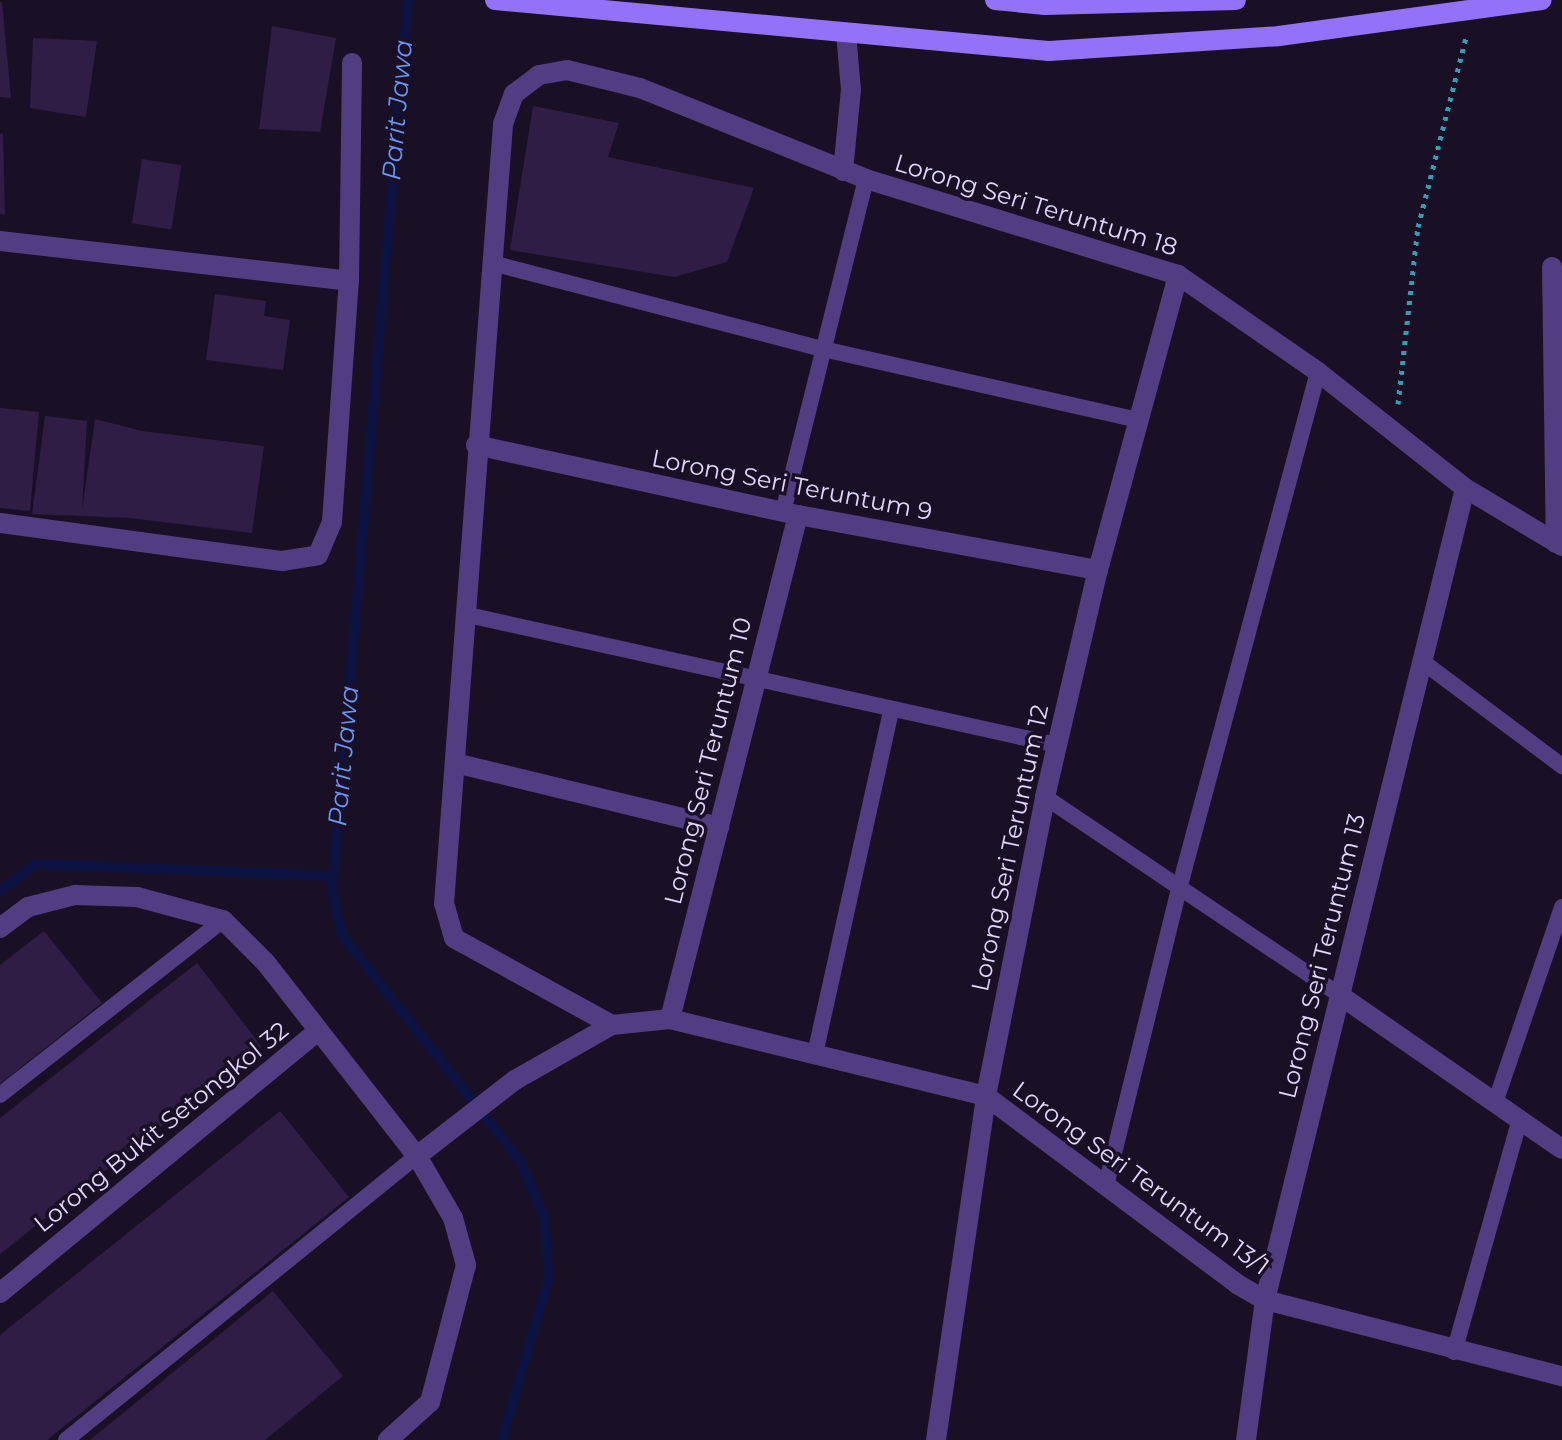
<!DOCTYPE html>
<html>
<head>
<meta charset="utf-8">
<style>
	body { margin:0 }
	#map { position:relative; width:1562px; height:1440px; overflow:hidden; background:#191025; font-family:Montserrat,sans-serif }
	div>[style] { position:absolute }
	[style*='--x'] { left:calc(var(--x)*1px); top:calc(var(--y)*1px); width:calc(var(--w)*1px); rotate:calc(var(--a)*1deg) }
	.stream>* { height:10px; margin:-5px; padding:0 5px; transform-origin:5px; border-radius:5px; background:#0c1342 }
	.building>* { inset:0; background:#2f1d46; transform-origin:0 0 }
	.path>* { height:5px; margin-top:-2.5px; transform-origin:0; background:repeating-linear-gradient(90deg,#349db3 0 4px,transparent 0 10px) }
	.lane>* { height:16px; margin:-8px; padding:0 8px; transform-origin:8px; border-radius:8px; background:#503d82 }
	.street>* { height:20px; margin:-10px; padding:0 10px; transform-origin:10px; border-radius:10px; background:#503d82 }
	.secondary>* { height:20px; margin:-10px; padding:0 10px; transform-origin:10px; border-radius:10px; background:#9471f9 }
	span { translate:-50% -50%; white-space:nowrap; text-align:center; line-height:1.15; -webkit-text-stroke:7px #191025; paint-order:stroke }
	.street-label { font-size:24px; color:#e4d6fd }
	.water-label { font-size:26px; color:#6995f9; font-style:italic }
</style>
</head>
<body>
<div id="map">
	<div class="stream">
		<div style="--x:408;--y:0;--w:894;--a:94.88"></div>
		<div style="--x:332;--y:891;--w:47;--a:76.6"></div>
		<div style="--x:343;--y:937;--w:287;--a:51.7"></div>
		<div style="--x:521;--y:1162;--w:61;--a:67.7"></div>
		<div style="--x:544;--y:1218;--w:59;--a:85.2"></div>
		<div style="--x:549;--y:1277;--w:170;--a:106.1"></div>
		<div style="--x:0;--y:891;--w:45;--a:-36.9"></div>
		<div style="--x:36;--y:864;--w:297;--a:2.3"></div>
	</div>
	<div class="building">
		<div style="clip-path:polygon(0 2px,2px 2px,11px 98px,0 97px)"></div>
		<div style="clip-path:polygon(272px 26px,336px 38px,320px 132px,259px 129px)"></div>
		<div style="clip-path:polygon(33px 38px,97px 41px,86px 117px,30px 108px)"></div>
		<div style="clip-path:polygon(533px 106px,619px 123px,608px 157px,754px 188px,727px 262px,674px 277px,510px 250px)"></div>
		<div style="clip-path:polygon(0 134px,3px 134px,5px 215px,0 214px)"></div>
		<div style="left:142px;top:159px;width:40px;height:65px;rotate:9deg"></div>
		<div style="clip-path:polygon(215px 294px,266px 301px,264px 316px,290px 320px,283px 370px,206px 360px)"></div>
		<div style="clip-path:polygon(0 408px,39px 412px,30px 511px,0 508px)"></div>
		<div style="clip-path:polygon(45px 416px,87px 421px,82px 510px,95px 419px,142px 431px,264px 446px,252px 533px,130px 518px,32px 514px)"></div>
		<div style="clip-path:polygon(44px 931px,102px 1003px,0 1084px,0 965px)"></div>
		<div style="clip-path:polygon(197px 963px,262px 1047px,0 1254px,0 1118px)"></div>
		<div style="clip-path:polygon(280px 1111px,349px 1197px,47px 1440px,0 1440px,0 1335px)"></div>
		<div style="clip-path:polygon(273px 1291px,343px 1376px,265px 1440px,90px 1440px)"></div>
	</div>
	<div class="path">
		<div style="--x:1398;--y:404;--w:178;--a:-83.6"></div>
		<div style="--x:1418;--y:227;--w:199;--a:-75.8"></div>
	</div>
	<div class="lane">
		<div style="--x:492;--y:263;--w:342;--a:14.6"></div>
		<div style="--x:823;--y:349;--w:322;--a:12.7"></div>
		<div style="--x:783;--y:512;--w:343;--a:-76"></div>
		<div style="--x:468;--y:615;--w:603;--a:12.45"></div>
		<div style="--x:1423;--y:662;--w:174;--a:36.8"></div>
		<div style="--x:1045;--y:797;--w:353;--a:33.9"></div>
		<div style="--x:815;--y:1054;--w:352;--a:-77.5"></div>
		<div style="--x:0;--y:1095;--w:283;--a:-38.1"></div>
		<div style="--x:1496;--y:1100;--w:204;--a:-71.1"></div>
		<div style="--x:1106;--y:1186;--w:306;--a:-76.2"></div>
		<div style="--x:1179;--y:889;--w:535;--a:-74.95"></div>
		<div style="--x:1454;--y:1352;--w:243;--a:-74.2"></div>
		<div style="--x:66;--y:1440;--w:452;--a:-39"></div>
	</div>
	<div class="street">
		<div style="--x:843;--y:171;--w:81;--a:-84.4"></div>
		<div style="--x:851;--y:90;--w:57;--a:-95"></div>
		<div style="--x:0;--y:241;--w:351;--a:6.5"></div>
		<div style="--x:1552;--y:267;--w:276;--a:89.2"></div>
		<div style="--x:476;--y:445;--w:330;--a:12.3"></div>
		<div style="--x:798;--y:515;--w:305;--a:10.4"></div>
		<div style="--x:0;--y:523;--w:285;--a:7.7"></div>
		<div style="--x:282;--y:561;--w:36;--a:-9"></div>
		<div style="--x:318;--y:555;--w:36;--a:-67"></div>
		<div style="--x:332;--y:522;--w:242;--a:-86"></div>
		<div style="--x:349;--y:281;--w:218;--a:-89.2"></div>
		<div style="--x:455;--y:763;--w:272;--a:13.6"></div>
		<div style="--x:0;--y:928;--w:35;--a:-37"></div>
		<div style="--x:28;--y:907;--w:49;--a:-14.3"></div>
		<div style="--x:75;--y:895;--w:62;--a:1.8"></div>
		<div style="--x:137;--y:897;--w:89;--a:15"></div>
		<div style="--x:223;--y:920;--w:61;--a:45"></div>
		<div style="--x:266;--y:963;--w:245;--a:52"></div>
		<div style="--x:417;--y:1156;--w:72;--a:59.9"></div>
		<div style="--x:453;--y:1218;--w:49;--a:74.5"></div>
		<div style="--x:466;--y:1265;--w:142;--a:104.7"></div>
		<div style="--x:430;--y:1402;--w:57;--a:137.9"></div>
		<div style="--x:1338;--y:994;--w:272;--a:34.7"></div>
		<div style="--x:670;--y:1019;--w:520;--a:-75.75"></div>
		<div style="--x:612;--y:1025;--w:180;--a:-151.2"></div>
		<div style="--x:454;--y:938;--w:35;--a:-106"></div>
		<div style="--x:444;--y:904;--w:782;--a:-85.67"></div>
		<div style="--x:503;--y:124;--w:32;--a:-70"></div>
		<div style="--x:514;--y:94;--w:31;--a:-37"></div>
		<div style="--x:539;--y:75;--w:28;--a:-10"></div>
		<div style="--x:567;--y:70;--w:75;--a:13.9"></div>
		<div style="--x:640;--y:88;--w:244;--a:21.9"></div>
		<div style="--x:866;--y:179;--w:326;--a:17.1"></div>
		<div style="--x:1178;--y:275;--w:170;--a:34.7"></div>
		<div style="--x:1318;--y:372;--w:187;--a:38.3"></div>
		<div style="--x:1465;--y:488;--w:113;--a:30.9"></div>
		<div style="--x:417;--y:1156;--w:124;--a:-37.8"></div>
		<div style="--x:515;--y:1080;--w:112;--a:-29.6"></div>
		<div style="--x:612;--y:1025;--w:58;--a:-5.9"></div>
		<div style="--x:670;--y:1019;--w:325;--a:13.7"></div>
		<div style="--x:986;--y:1096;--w:314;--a:36.8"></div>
		<div style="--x:1237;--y:1284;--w:32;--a:30"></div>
		<div style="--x:1265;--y:1300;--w:307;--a:14.4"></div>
		<div style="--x:0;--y:1293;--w:412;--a:-39.5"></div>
		<div style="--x:936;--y:1440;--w:348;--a:-81.7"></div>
		<div style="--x:986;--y:1096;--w:305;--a:-78.8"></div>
		<div style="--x:1045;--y:797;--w:233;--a:-76.9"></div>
		<div style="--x:1098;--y:570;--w:306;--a:-74.8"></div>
		<div style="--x:1246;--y:1440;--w:141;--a:-82.3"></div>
		<div style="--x:1265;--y:1300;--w:836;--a:-76.16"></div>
	</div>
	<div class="secondary">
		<div style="--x:495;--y:0;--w:556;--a:5.26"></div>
		<div style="--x:1049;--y:51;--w:230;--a:-3.7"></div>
		<div style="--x:1279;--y:36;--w:265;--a:-7.8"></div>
		<div style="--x:995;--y:0;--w:50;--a:5.7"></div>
		<div style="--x:1045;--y:5;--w:191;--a:-1.5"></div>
	</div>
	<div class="street-label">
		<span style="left:1036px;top:205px;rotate:17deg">Lorong Seri Teruntum 18</span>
		<span style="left:792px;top:485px;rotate:11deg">Lorong Seri Teruntum 9</span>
		<span style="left:708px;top:761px;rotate:-76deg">Lorong Seri Teruntum 10</span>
		<span style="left:1010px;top:848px;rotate:-78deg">Lorong Seri Teruntum 12</span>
		<span style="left:1322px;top:956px;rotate:-76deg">Lorong Seri Teruntum 13</span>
		<span style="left:161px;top:1127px;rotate:-39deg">Lorong Bukit Setongkol 32</span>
		<span style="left:1141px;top:1178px;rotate:36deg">Lorong Seri Teruntum 13/1</span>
	</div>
	<div class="water-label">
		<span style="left:398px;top:110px;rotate:-85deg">Parit Jawa</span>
		<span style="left:344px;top:756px;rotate:-85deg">Parit Jawa</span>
	</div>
</div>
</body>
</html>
